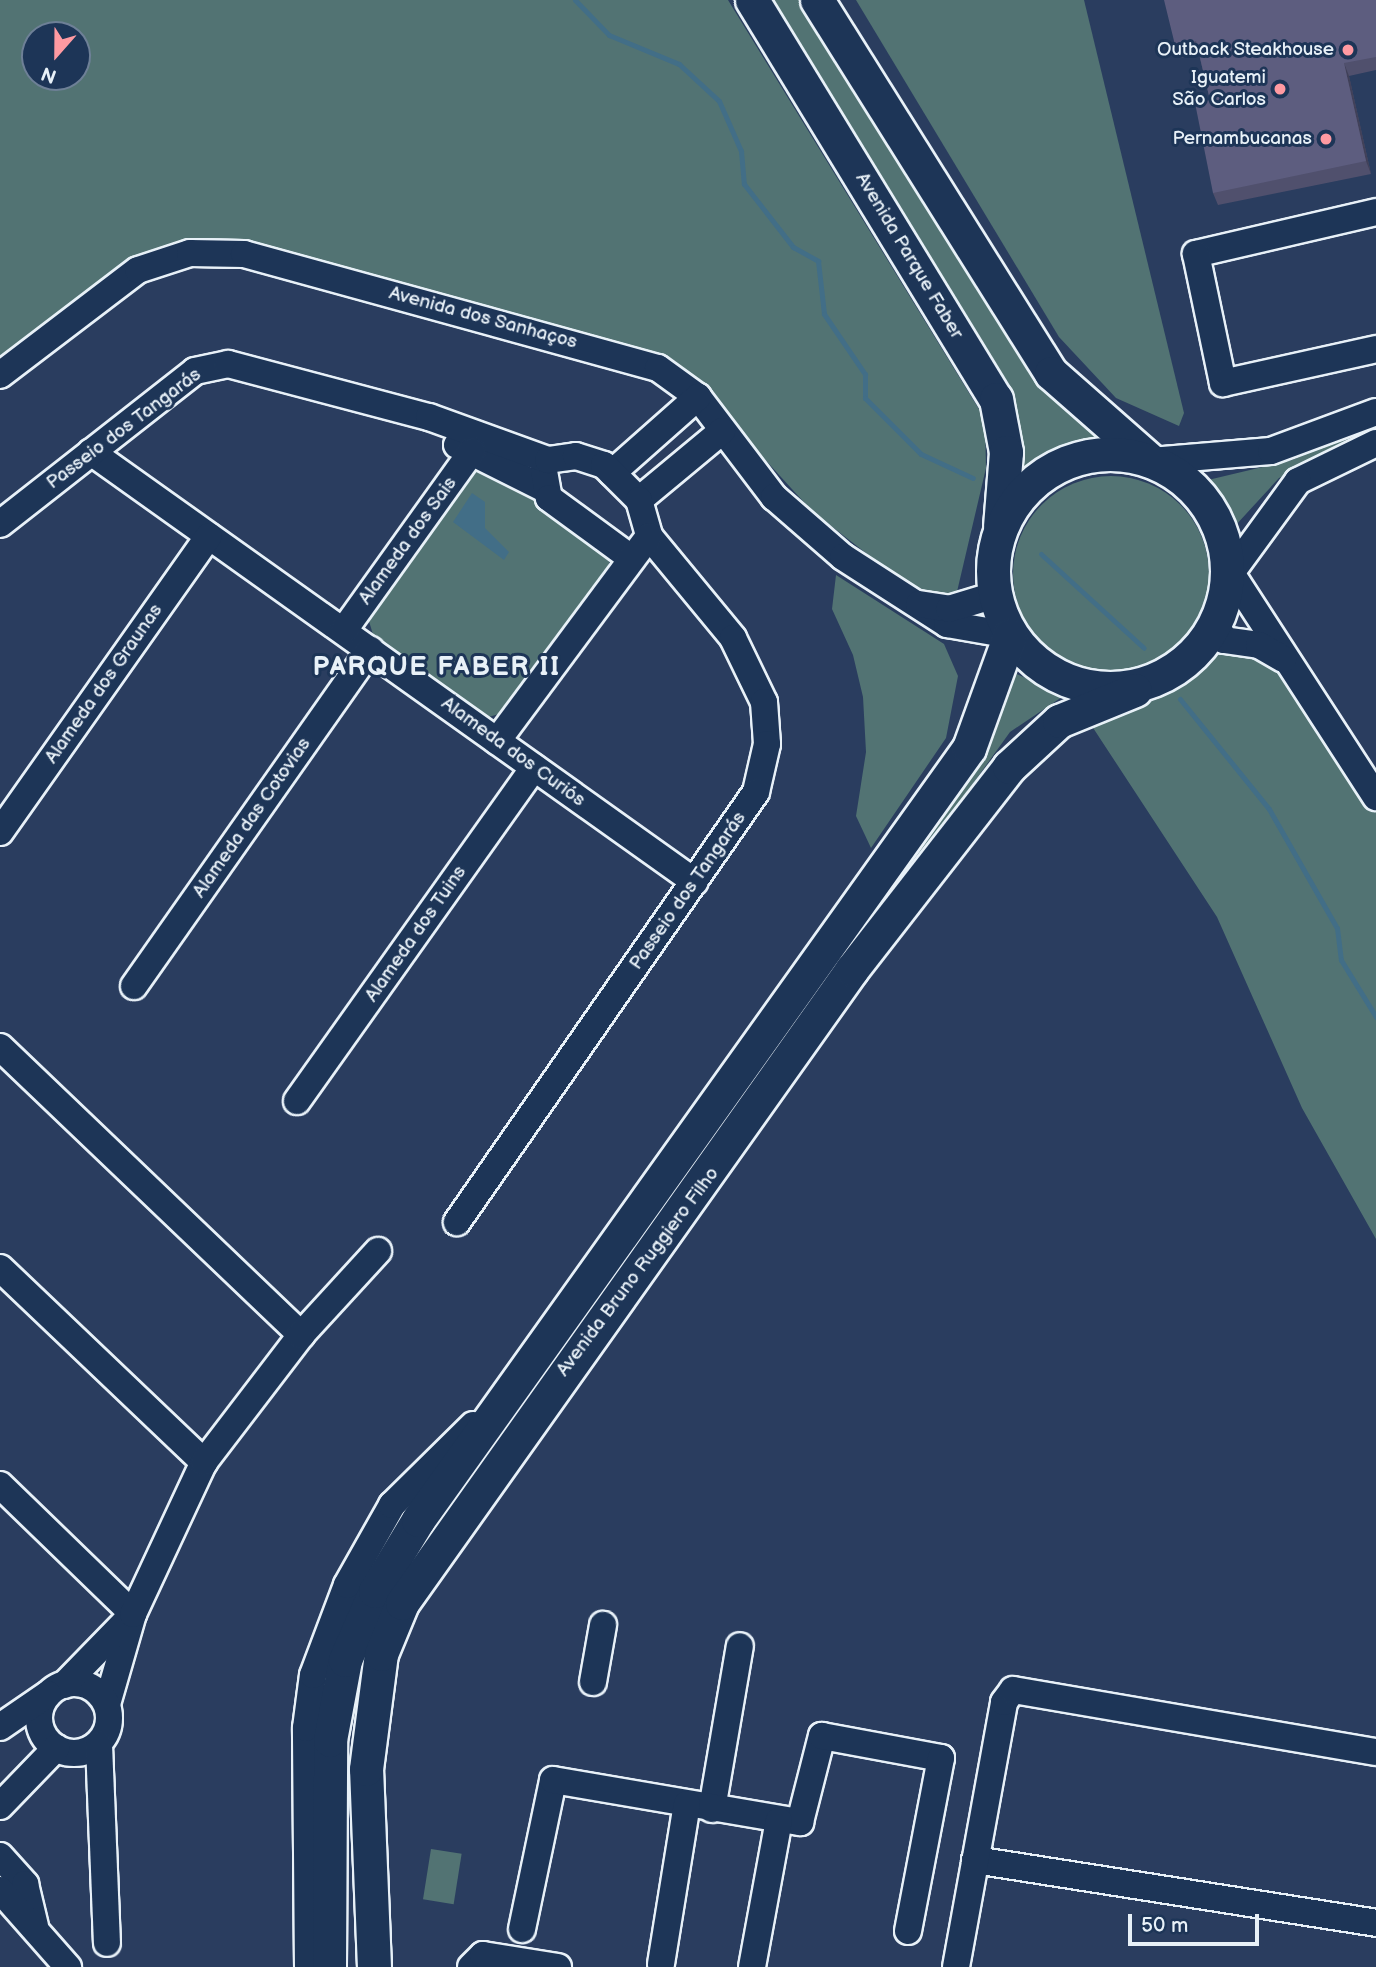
<!DOCTYPE html>
<html>
<head>
<meta charset="utf-8">
<style>
	body { margin:0 }
	#map { position:relative; width:1376px; height:1967px; overflow:hidden; background:#2a3d5f; font-family:"Balsamiq Sans",sans-serif }
	div>[style] { position:absolute }
	[style*='--x'] { left:calc(var(--x)*1px); top:calc(var(--y)*1px); width:calc(var(--w)*1px); rotate:calc(var(--a)*1deg) }
	.green>* { inset:0; background:#527373; transform-origin:0 0 }
	.round { border-radius:50% }
	.water>* { inset:0; background:#426e87 }
	.stream>* { height:5px; margin:-2.5px; padding:0 2.5px; transform-origin:2.5px; border-radius:2.5px; background:#426e87 }
	.roads { filter:drop-shadow(2px 0 #e8f1f8) drop-shadow(-2px 0 #e8f1f8) drop-shadow(0 2px #e8f1f8) drop-shadow(0 -2px #e8f1f8) }
	.minor>* { height:26px; margin:-13px; padding:0 13px; transform-origin:13px; border-radius:13px; background:#1d3557 }
	.minor>.ring { margin:-13px; padding:0; box-sizing:content-box; background:none; border:26px solid #1d3557; border-radius:50% }
	.major>* { height:33px; margin:-16.5px; padding:0 16.5px; transform-origin:16.5px; border-radius:16.5px; background:#1d3557 }
	.major>.ring { margin:-16.5px; padding:0; box-sizing:content-box; background:none; border:33px solid #1d3557; border-radius:50% }
	.wall>* { inset:0; background:#50506d }
	.shaded-wall>* { inset:0; background:#414159 }
	.building>* { inset:0; background:#5d5d7f }
	.dots>* { width:19px; height:19px; translate:-50% -50%; box-sizing:border-box; border:4px solid #1d3557; border-radius:50% }
	span { translate:-50% -50%; white-space:nowrap; text-align:center; line-height:1.15; -webkit-text-stroke:6px #1d3557; paint-order:stroke }
	.poi-label { font-size:19px; color:#e8f1f8 }
	.right { translate:-100% -50%; text-align:right }
	.street-label { font-size:19px; color:#e8f1f8 }
	.district-label { font-size:26px; color:#e8f1f8; font-weight:700; letter-spacing:2px }
	.north { position:absolute; left:21px; top:21px; width:70px; height:70px; box-sizing:border-box; background:#1d3557; border:2px solid #6e8097; border-radius:50%; rotate:201deg; font-size:19px; font-weight:700; line-height:28px; text-align:center; color:#e8f1f8 }
	.north::after { content:''; display:block; margin:auto; width:24px; height:32px; background:#ff9aa2; clip-path:polygon(50% 0,100% 100%,50% 72%,0 100%) }
	.scale { position:absolute; left:1128px; top:1914px; width:131px; height:32px; box-sizing:border-box; border:4px solid #e8f1f8; border-top:0; padding-left:9px; font-size:21px; line-height:24px; white-space:nowrap; color:#e8f1f8; -webkit-text-stroke:5px #1d3557; paint-order:stroke }
</style>
</head>
<body>
<div id="map">
	<div class="green">
		<div style="clip-path:polygon(evenodd,0 0,728px 0,985px 419px,986px 468px,956px 596px,933px 595px,903px 582px,812px 511px,675px 361px,276px 249px,255px 245px,115px 273px,0 361px,0 0,35px 35px,77px 35px,77px 77px,35px 77px,35px 35px)"></div>
		<div style="clip-path:polygon(768px 0,801px 0,1018px 354px,1109px 444px,1049px 456px,1020px 476px,1015px 409px,997px 373px)"></div>
		<div style="clip-path:polygon(856px 0,1084px 0,1184px 413px,1179px 426px,1116px 398px,1059px 337px)"></div>
		<div style="clip-path:polygon(1376px 425px,1376px 433px,1279px 478px,1235px 526px,1208px 480px,1292px 460px)"></div>
		<div style="clip-path:polygon(491px 466px,609px 548px,611px 556px,607px 571px,506px 712px,485px 718px,375px 641px,368px 618px,474px 469px)"></div>
		<div class="round" style="left:1013px;top:476px;width:196px;height:196px"></div>
		<div style="clip-path:polygon(836px 575px,944px 644px,958px 676px,946px 738px,871px 848px,856px 816px,866px 752px,863px 697px,853px 655px,832px 609px)"></div>
		<div style="clip-path:polygon(1216px 624px,1259px 645px,1376px 797px,1376px 1239px,1302px 1108px,1217px 917px,1082px 711px,1180px 665px)"></div>
		<div style="clip-path:polygon(1005px 669px,1065px 695px,1010px 732px,854px 949px,845px 950px)"></div>
		<div style="left:431px;top:1849px;width:31px;height:51px;rotate:9deg"></div>
	</div>
	<div class="water">
		<div style="clip-path:polygon(472px 493px,485px 502px,485px 528px,509px 552px,504px 560px,453px 522px)"></div>
	</div>
	<div class="stream">
		<div style="--x:575;--y:0;--w:49;--a:45.8"></div>
		<div style="--x:609;--y:35;--w:76;--a:22.5"></div>
		<div style="--x:679;--y:64;--w:54;--a:42.8"></div>
		<div style="--x:719;--y:101;--w:55;--a:66.3"></div>
		<div style="--x:741;--y:151;--w:33;--a:85"></div>
		<div style="--x:744;--y:184;--w:80;--a:52.1"></div>
		<div style="--x:793;--y:247;--w:29;--a:29"></div>
		<div style="--x:818;--y:261;--w:53;--a:83.5"></div>
		<div style="--x:824;--y:314;--w:73;--a:55.7"></div>
		<div style="--x:865;--y:374;--w:24;--a:90"></div>
		<div style="--x:865;--y:398;--w:79;--a:45"></div>
		<div style="--x:921;--y:454;--w:57;--a:24.8"></div>
		<div style="--x:1041;--y:554;--w:139;--a:42.4"></div>
		<div style="--x:1180;--y:699;--w:141;--a:51"></div>
		<div style="--x:1269;--y:809;--w:137;--a:60.3"></div>
		<div style="--x:1337;--y:928;--w:32;--a:83"></div>
		<div style="--x:1341;--y:960;--w:67;--a:58.4"></div>
	</div>
	<div class="roads">
		<div class="minor">
			<div style="--x:1376;--y:212;--w:185;--a:166.9"></div>
			<div style="--x:1196;--y:254;--w:132;--a:78.2"></div>
			<div style="--x:1223;--y:383;--w:157;--a:-12.5"></div>
			<div style="--x:0;--y:375;--w:173;--a:-37.3"></div>
			<div style="--x:138;--y:270;--w:55;--a:-18.1"></div>
			<div style="--x:190;--y:253;--w:54;--a:1.1"></div>
			<div style="--x:244;--y:254;--w:429;--a:15.4"></div>
			<div style="--x:658;--y:368;--w:49;--a:35.9"></div>
			<div style="--x:698;--y:397;--w:126;--a:52.8"></div>
			<div style="--x:774;--y:497;--w:91;--a:41"></div>
			<div style="--x:843;--y:557;--w:124;--a:32.8"></div>
			<div style="--x:947;--y:624;--w:64;--a:9.9"></div>
			<div style="--x:1376;--y:443;--w:87;--a:154"></div>
			<div style="--x:1298;--y:481;--w:114;--a:126.1"></div>
			<div style="--x:1231;--y:573;--w:267;--a:57.1"></div>
			<div style="--x:457;--y:445;--w:96;--a:26.6"></div>
			<div style="--x:91;--y:452;--w:741;--a:35.45"></div>
			<div style="--x:1151;--y:461;--w:120;--a:-4.8"></div>
			<div style="--x:1271;--y:451;--w:112;--a:-20.4"></div>
			<div style="--x:544;--y:471;--w:27;--a:80"></div>
			<div style="--x:549;--y:498;--w:102;--a:36.2"></div>
			<div style="--x:612;--y:473;--w:115;--a:-41.5"></div>
			<div style="--x:639;--y:500;--w:108;--a:-39.7"></div>
			<div style="--x:0;--y:524;--w:248;--a:-38.1"></div>
			<div style="--x:195;--y:371;--w:34;--a:-12"></div>
			<div style="--x:228;--y:364;--w:208;--a:14.8"></div>
			<div style="--x:429;--y:417;--w:127;--a:19.9"></div>
			<div style="--x:548;--y:460;--w:28;--a:-8"></div>
			<div style="--x:576;--y:456;--w:29;--a:18"></div>
			<div style="--x:604;--y:465;--w:49;--a:45"></div>
			<div style="--x:639;--y:500;--w:37;--a:74"></div>
			<div style="--x:649;--y:536;--w:132;--a:50.5"></div>
			<div style="--x:733;--y:638;--w:71;--a:64.2"></div>
			<div style="--x:764;--y:702;--w:42;--a:85.9"></div>
			<div style="--x:767;--y:744;--w:49;--a:102.9"></div>
			<div style="--x:756;--y:792;--w:524;--a:124.81"></div>
			<div style="--x:919;--y:604;--w:30;--a:9"></div>
			<div style="--x:949;--y:609;--w:48;--a:-16.9"></div>
			<div style="--x:1216;--y:624;--w:18;--a:63"></div>
			<div style="--x:1224;--y:640;--w:35;--a:8"></div>
			<div style="--x:1259;--y:645;--w:28;--a:30"></div>
			<div style="--x:344;--y:630;--w:220;--a:-54.4"></div>
			<div style="--x:497;--y:741;--w:255;--a:-53.4"></div>
			<div style="--x:0;--y:832;--w:362;--a:-54.8"></div>
			<div style="--x:134;--y:986;--w:411;--a:-54.9"></div>
			<div style="--x:0;--y:1047;--w:417;--a:43.7"></div>
			<div style="--x:297;--y:1101;--w:409;--a:-54.6"></div>
			<div style="--x:0;--y:1268;--w:282;--a:43.6"></div>
			<div style="--x:0;--y:1485;--w:185;--a:44.1"></div>
			<div style="--x:133;--y:1614;--w:94;--a:106.1"></div>
			<div style="--x:593;--y:1682;--w:58;--a:-80"></div>
			<div class="ring" style="left:39px;top:1683px;width:44px;height:44px"></div>
			<div style="--x:64;--y:1685;--w:99;--a:-45.8"></div>
			<div style="--x:133;--y:1614;--w:168;--a:-65"></div>
			<div style="--x:204;--y:1462;--w:160;--a:-52.6"></div>
			<div style="--x:301;--y:1335;--w:114;--a:-47.5"></div>
			<div style="--x:0;--y:1727;--w:58;--a:-34.5"></div>
			<div style="--x:99;--y:1745;--w:198;--a:87.7"></div>
			<div style="--x:0;--y:1806;--w:81;--a:-46"></div>
			<div style="--x:712;--y:1809;--w:165;--a:-80.3"></div>
			<div style="--x:0;--y:1856;--w:38;--a:48"></div>
			<div style="--x:25;--y:1884;--w:43;--a:76.6"></div>
			<div style="--x:975;--y:1860;--w:406;--a:8.9"></div>
			<div style="--x:0;--y:1890;--w:103;--a:48.6"></div>
			<div style="--x:522;--y:1929;--w:152;--a:-78.2"></div>
			<div style="--x:553;--y:1780;--w:251;--a:9.7"></div>
			<div style="--x:800;--y:1822;--w:89;--a:-75.7"></div>
			<div style="--x:822;--y:1736;--w:121;--a:10.5"></div>
			<div style="--x:941;--y:1758;--w:176;--a:100.8"></div>
			<div style="--x:661;--y:1964;--w:162;--a:-80.8"></div>
			<div style="--x:308;--y:1967;--w:239;--a:-90.5"></div>
			<div style="--x:306;--y:1728;--w:53;--a:-82.5"></div>
			<div style="--x:313;--y:1675;--w:96;--a:-69.3"></div>
			<div style="--x:347;--y:1585;--w:92;--a:-60.6"></div>
			<div style="--x:392;--y:1505;--w:114;--a:-44.6"></div>
			<div style="--x:471;--y:1967;--w:17;--a:-45"></div>
			<div style="--x:483;--y:1955;--w:76;--a:9.1"></div>
			<div style="--x:752;--y:1967;--w:149;--a:-79.6"></div>
			<div style="--x:956;--y:1967;--w:269;--a:-79.7"></div>
			<div style="--x:1004;--y:1702;--w:15;--a:-53"></div>
			<div style="--x:1013;--y:1690;--w:368;--a:9.7"></div>
		</div>
		<div class="major">
			<div style="--x:752;--y:0;--w:468;--a:58.6"></div>
			<div style="--x:996;--y:399;--w:54;--a:79.3"></div>
			<div style="--x:1006;--y:452;--w:74;--a:94.6"></div>
			<div style="--x:817;--y:0;--w:440;--a:57.9"></div>
			<div style="--x:1051;--y:373;--w:133;--a:41.3"></div>
			<div class="ring" style="left:993px;top:454px;width:201px;height:201px"></div>
			<div style="--x:329;--y:1967;--w:227;--a:-89.7"></div>
			<div style="--x:330;--y:1740;--w:81;--a:-79.4"></div>
			<div style="--x:345;--y:1660;--w:75;--a:-66.5"></div>
			<div style="--x:375;--y:1591;--w:83;--a:-58.8"></div>
			<div style="--x:418;--y:1520;--w:948;--a:-54.48"></div>
			<div style="--x:969;--y:748;--w:120;--a:-70.1"></div>
			<div style="--x:374;--y:1967;--w:198;--a:-92.3"></div>
			<div style="--x:366;--y:1769;--w:116;--a:-82.6"></div>
			<div style="--x:381;--y:1654;--w:55;--a:-67.6"></div>
			<div style="--x:402;--y:1603;--w:777;--a:-54.63"></div>
			<div style="--x:852;--y:969;--w:256;--a:-52.1"></div>
			<div style="--x:1009;--y:767;--w:68;--a:-42.6"></div>
			<div style="--x:1059;--y:721;--w:82;--a:-22.2"></div>
		</div>
	</div>
	<div class="wall">
		<div style="clip-path:polygon(1376px 0,1376px 70px,1349px 76px,1371px 174px,1218px 205px,1213px 193px,1210px 100px,1199px 54px,1180px 58px,1175px 45px)"></div>
	</div>
	<div class="shaded-wall">
		<div style="clip-path:polygon(1344px 63px,1349px 76px,1371px 174px,1366px 161px)"></div>
	</div>
	<div class="building">
		<div style="clip-path:polygon(1164px 0,1376px 0,1376px 57px,1344px 63px,1366px 161px,1213px 193px,1195px 103px,1210px 100px,1196px 41px,1175px 45px)"></div>
	</div>
	<div class="dots">
		<div style="left:1348px;top:50px;background:#ff9aa2"></div>
		<div style="left:1280px;top:89px;background:#ff9aa2"></div>
		<div style="left:1326px;top:139px;background:#ff9aa2"></div>
	</div>
	<div class="poi-label">
		<span class="right" style="left:1334px;top:50px">Outback Steakhouse</span>
		<span class="right" style="left:1266px;top:89px">Iguatemi<br>São Carlos</span>
		<span class="right" style="left:1312px;top:139px">Pernambucanas</span>
	</div>
	<div class="street-label">
		<span style="left:909px;top:256px;rotate:59deg">Avenida Parque Faber</span>
		<span style="left:483px;top:318px;rotate:15deg">Avenida dos Sanhaços</span>
		<span style="left:124px;top:429px;rotate:-37deg">Passeio dos Tangarás</span>
		<span style="left:408px;top:541px;rotate:-54deg">Alameda dos Sais</span>
		<span style="left:104px;top:684px;rotate:-55deg">Alameda dos Graunas</span>
		<span style="left:513px;top:752px;rotate:36deg">Alameda dos Curiós</span>
		<span style="left:252px;top:818px;rotate:-55deg">Alameda das Cotovias</span>
		<span style="left:688px;top:891px;rotate:-55deg">Passeio dos Tangarás</span>
		<span style="left:416px;top:934px;rotate:-55deg">Alameda dos Tuins</span>
		<span style="left:638px;top:1272px;rotate:-53deg">Avenida Bruno Ruggiero Filho</span>
	</div>
	<div class="district-label">
		<span style="left:437px;top:668px">PARQUE FABER II</span>
	</div>
	<div class="north">N</div>
	<div class="scale">50 m</div>
</div>
</body>
</html>
